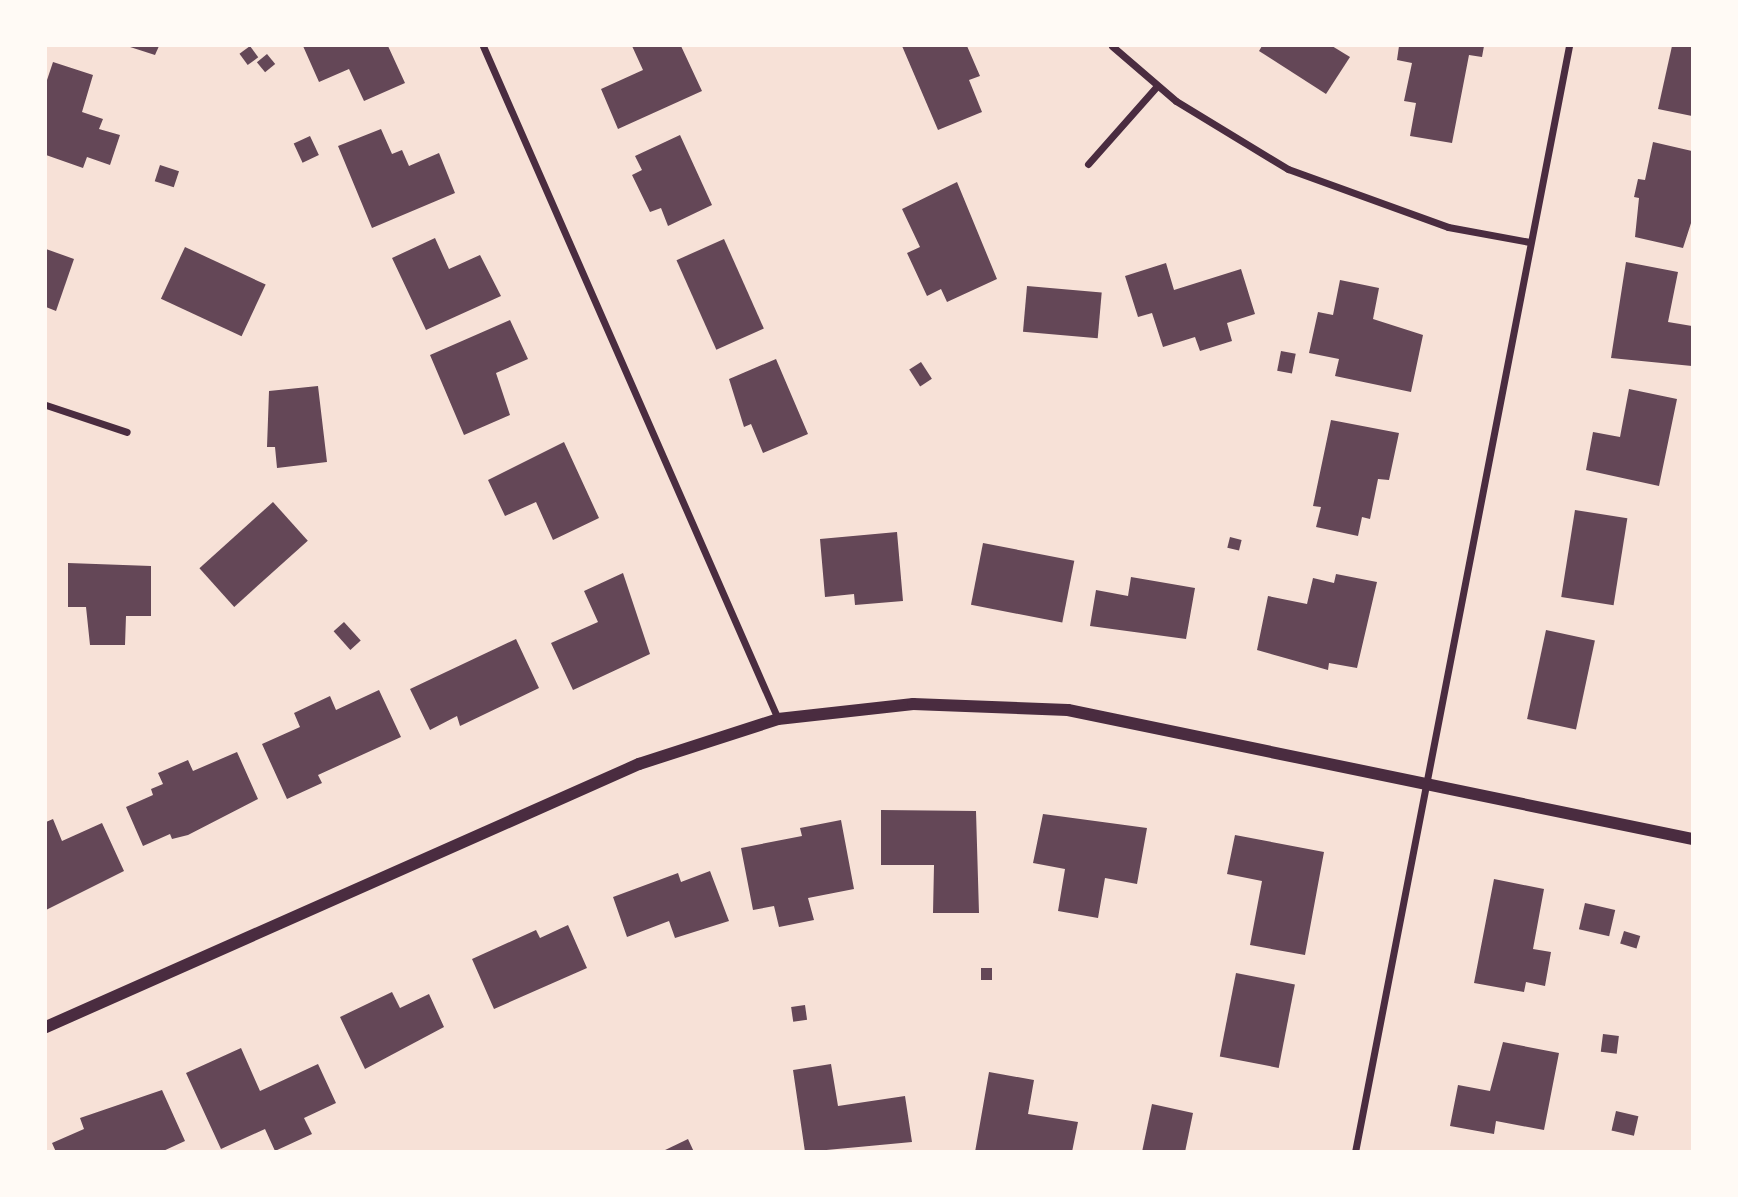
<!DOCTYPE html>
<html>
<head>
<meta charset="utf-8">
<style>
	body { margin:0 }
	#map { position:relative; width:1738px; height:1197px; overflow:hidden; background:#f7e1d7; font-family:Lato,sans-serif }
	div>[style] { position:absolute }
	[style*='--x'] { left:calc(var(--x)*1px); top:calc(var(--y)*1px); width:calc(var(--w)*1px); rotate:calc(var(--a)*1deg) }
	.building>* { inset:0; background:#644757; transform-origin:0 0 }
	.minor>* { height:7px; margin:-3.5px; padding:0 3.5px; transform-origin:3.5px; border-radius:3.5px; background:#4a2c40 }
	.tertiary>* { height:12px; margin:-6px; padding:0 6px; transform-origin:6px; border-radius:6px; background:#4a2c40 }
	span { translate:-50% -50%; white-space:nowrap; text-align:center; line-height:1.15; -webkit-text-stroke:7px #fffaf5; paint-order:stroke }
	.frame { position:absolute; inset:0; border:47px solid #fffaf5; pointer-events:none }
</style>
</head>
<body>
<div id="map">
	<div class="building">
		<div style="clip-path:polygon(127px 46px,159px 46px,155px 55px)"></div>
		<div style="left:250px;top:46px;width:14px;height:13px;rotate:54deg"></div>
		<div style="clip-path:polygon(303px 46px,388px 46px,405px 83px,364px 101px,349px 69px,319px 82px)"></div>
		<div style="clip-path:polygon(632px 46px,681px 46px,702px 91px,618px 129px,601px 89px,643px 70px)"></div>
		<div style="clip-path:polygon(902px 46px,967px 46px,980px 76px,969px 80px,982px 112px,938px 130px)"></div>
		<div style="clip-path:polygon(1262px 46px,1332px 46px,1350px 57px,1326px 94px,1259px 51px)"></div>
		<div style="clip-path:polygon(1399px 46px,1484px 46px,1482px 57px,1469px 55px,1452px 143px,1410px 136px,1416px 103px,1404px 101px,1412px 63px,1397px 60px)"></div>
		<div style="clip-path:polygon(1672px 46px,1692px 46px,1692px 116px,1658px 109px)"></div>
		<div style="left:267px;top:54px;width:13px;height:13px;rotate:51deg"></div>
		<div style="clip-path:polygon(53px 62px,93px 75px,82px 112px,103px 119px,99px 129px,120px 135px,110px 165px,87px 157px,83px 168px,46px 155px,46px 83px)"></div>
		<div style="clip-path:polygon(381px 129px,392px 154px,402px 150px,409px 166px,439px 153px,455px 193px,372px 228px,338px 146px)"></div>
		<div style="clip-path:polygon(680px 135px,712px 205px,668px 226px,661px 208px,650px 212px,632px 175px,642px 170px,635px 156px)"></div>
		<div style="left:310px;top:136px;width:21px;height:18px;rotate:65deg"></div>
		<div style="clip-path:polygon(1653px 142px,1692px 151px,1692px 220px,1683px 248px,1635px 237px,1639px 198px,1634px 197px,1638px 179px,1645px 180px)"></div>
		<div style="left:160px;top:165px;width:20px;height:17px;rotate:18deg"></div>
		<div style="clip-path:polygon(957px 182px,997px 279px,947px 302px,941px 289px,927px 296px,907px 253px,920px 247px,902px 209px)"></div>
		<div style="clip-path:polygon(435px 238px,449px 269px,480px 255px,501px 296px,426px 330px,392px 258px)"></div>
		<div style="left:724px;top:239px;width:98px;height:52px;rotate:66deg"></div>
		<div style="left:185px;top:247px;width:89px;height:57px;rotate:25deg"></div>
		<div style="clip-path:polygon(46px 249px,74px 259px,56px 311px,46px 307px)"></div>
		<div style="clip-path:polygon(1626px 262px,1678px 272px,1668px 322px,1692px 326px,1692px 366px,1611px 358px)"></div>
		<div style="clip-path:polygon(1166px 263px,1174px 290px,1241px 269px,1255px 314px,1227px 323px,1232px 341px,1200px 351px,1195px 337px,1163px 347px,1152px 313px,1138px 317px,1125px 276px)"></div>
		<div style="clip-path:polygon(1340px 280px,1379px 288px,1373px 319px,1423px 335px,1411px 392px,1335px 376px,1339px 359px,1309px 353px,1318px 312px,1333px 315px)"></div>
		<div style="left:1027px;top:286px;width:75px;height:46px;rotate:5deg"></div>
		<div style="clip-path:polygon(510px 320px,528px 359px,496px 373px,510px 415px,464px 435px,430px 355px)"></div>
		<div style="left:1281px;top:351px;width:15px;height:20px;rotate:11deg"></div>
		<div style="clip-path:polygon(776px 359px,808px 434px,763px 453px,751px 424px,744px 427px,729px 379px)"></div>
		<div style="left:921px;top:362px;width:20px;height:14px;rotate:57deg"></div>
		<div style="clip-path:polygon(318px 386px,327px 462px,277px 468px,275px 447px,267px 447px,269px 391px)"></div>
		<div style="clip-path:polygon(1629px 389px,1677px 399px,1659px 486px,1586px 470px,1593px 432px,1620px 437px)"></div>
		<div style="clip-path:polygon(1331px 420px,1399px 433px,1389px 480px,1378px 479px,1370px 519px,1362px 517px,1358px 536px,1316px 527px,1321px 507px,1313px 506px)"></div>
		<div style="clip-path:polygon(564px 442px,599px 518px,553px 540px,536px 502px,505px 516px,488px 480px)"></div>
		<div style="left:273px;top:502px;width:52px;height:99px;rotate:48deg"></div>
		<div style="left:1575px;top:510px;width:53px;height:88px;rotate:9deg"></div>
		<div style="clip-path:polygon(897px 532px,903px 601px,855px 605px,854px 594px,825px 597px,820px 539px)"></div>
		<div style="left:1230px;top:537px;width:12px;height:11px;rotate:14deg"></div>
		<div style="left:983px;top:543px;width:93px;height:63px;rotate:11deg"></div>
		<div style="clip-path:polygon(68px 563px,151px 566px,151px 616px,126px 616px,125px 645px,90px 645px,86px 607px,68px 607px)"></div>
		<div style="clip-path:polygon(623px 573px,650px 654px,573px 690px,551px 643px,598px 622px,584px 591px)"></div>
		<div style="clip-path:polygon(1336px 574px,1377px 582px,1357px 668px,1329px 663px,1328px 670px,1257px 650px,1268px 596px,1307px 604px,1313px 578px,1334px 583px)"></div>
		<div style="clip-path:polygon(1131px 577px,1195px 588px,1186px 639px,1090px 626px,1096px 590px,1128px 596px)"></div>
		<div style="left:344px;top:622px;width:25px;height:14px;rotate:48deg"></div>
		<div style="left:1546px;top:630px;width:50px;height:91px;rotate:12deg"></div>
		<div style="clip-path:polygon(516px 639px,539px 688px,460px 726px,457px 716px,430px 730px,410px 689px)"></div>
		<div style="clip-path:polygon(379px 690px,401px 737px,318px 775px,322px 783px,287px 799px,262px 744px,300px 727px,294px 713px,330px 696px,336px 710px)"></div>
		<div style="clip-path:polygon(237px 752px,258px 799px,188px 835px,172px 839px,170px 834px,143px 846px,126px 807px,153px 795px,151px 789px,163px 784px,158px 773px,188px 760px,193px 771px)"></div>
		<div style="clip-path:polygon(881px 810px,976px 811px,979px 913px,933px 913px,934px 865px,881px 865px)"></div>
		<div style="clip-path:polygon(1043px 814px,1147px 828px,1137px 884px,1105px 878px,1098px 918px,1058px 911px,1065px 869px,1033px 863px)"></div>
		<div style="clip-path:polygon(53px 819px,62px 841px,102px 823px,124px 871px,46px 910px,46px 822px)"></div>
		<div style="clip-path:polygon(841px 820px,854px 889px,808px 898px,814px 920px,779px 927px,774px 906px,753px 910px,741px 848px,802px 836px,800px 828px)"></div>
		<div style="clip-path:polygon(1235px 835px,1324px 852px,1305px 955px,1250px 945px,1262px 881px,1227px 874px)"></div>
		<div style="clip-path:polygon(710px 871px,729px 921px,675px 938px,669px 921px,627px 937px,613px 897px,678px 873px,681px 882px)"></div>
		<div style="clip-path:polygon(1494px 879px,1544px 889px,1533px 949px,1551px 952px,1545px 986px,1526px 982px,1524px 992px,1474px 983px)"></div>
		<div style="left:1585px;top:903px;width:31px;height:27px;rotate:13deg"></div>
		<div style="clip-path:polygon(568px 925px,587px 968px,494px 1009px,472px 959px,536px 930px,540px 938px)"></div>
		<div style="left:1624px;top:931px;width:17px;height:13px;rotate:17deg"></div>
		<div style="left:981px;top:968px;width:11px;height:12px"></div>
		<div style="left:1236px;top:973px;width:60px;height:85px;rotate:11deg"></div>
		<div style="clip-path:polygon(392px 992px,400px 1008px,429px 994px,444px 1027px,365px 1069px,340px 1017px)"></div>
		<div style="left:805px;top:1005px;width:15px;height:14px;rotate:82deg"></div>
		<div style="left:1603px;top:1034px;width:16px;height:18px;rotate:7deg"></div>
		<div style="clip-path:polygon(1503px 1042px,1559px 1053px,1544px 1130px,1496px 1121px,1494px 1134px,1450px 1126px,1458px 1085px,1490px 1091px)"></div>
		<div style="clip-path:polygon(241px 1048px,260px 1091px,318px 1064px,336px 1103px,304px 1118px,312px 1134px,275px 1151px,265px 1129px,221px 1149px,186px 1073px)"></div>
		<div style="clip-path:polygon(831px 1064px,838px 1106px,905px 1096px,912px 1142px,805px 1152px,793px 1070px)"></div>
		<div style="clip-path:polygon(989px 1072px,1034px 1080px,1028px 1114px,1078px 1122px,1072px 1152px,975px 1152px)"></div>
		<div style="clip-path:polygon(162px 1090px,185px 1141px,161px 1152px,56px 1152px,52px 1143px,84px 1129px,80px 1118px)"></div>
		<div style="clip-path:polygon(1152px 1104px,1193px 1113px,1185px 1152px,1142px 1152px)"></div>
		<div style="left:1616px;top:1111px;width:23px;height:20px;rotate:13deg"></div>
		<div style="clip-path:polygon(688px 1139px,694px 1152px,661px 1152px)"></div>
	</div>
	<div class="minor">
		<div style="--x:483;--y:46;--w:735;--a:66.33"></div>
		<div style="--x:1112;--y:46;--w:84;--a:40.7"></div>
		<div style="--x:1176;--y:101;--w:131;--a:31.3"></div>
		<div style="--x:1288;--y:169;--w:170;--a:19.9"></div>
		<div style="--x:1448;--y:227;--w:83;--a:10.4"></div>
		<div style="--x:1088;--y:164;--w:104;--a:-48.5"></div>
		<div style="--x:46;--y:405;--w:85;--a:18.4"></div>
		<div style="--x:1355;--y:1152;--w:1127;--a:-79.05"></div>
	</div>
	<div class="tertiary">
		<div style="--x:46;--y:1027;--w:649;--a:-23.92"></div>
		<div style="--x:639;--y:764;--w:146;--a:-17.9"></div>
		<div style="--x:778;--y:719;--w:136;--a:-6.3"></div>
		<div style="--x:913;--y:704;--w:155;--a:2.2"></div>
		<div style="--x:1068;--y:710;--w:637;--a:11.68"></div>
	</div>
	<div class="frame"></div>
</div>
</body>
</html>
